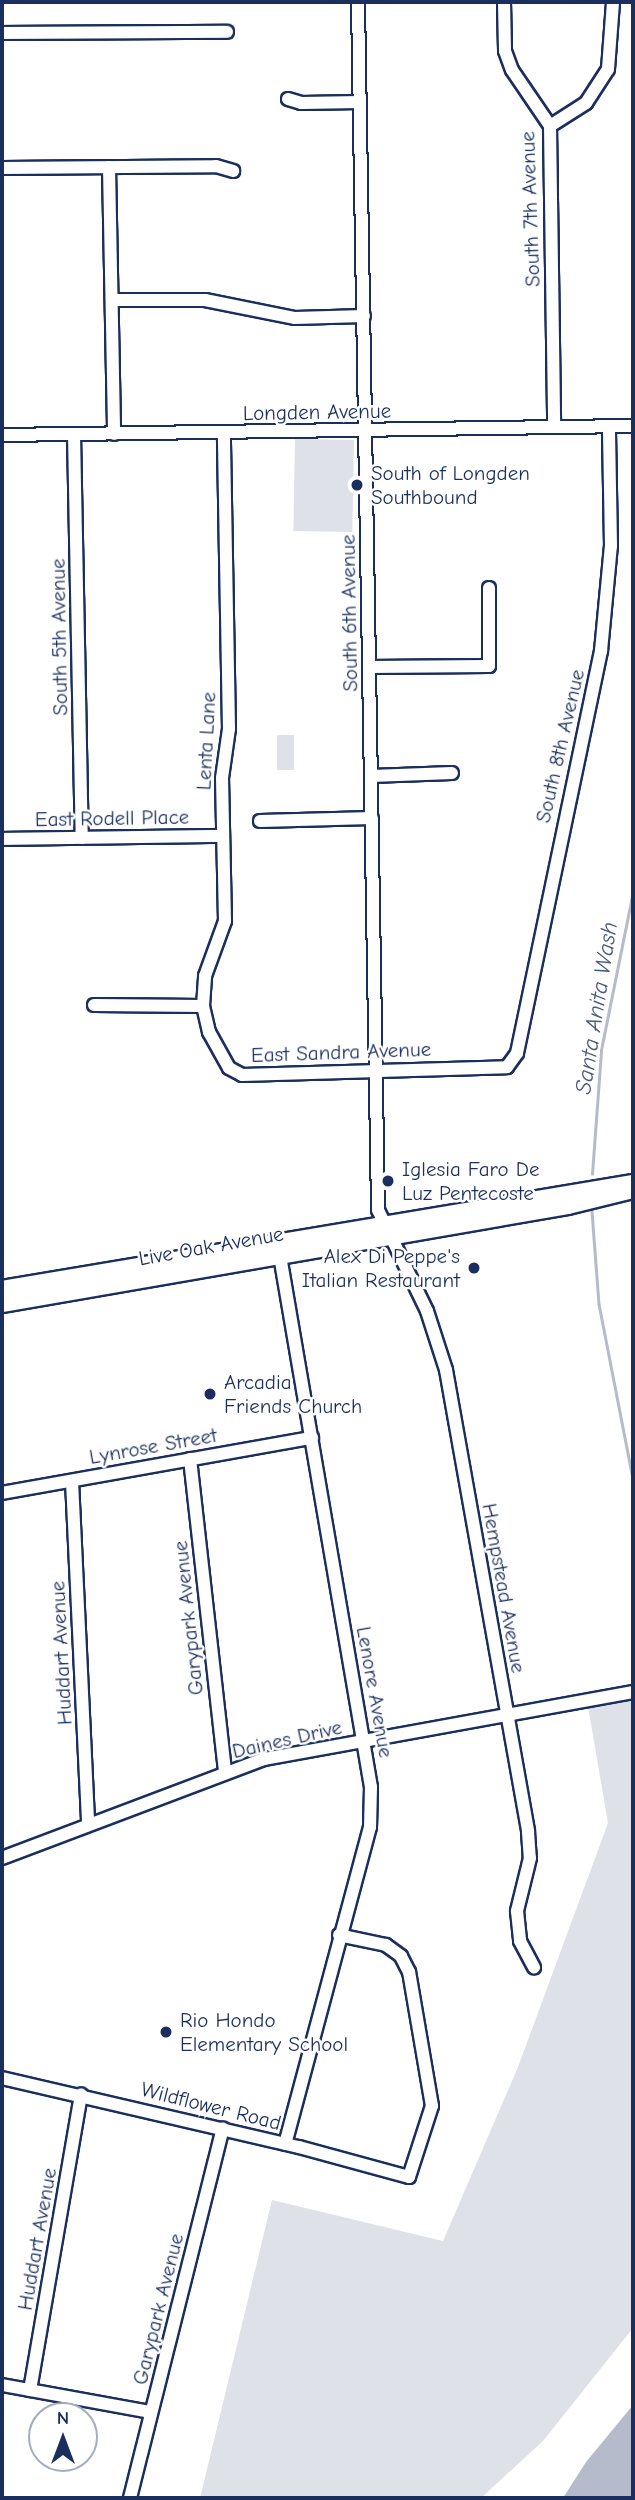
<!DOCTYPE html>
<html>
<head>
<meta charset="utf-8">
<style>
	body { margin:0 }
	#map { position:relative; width:635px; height:2500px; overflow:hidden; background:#fff; font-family:"Comic Neue",sans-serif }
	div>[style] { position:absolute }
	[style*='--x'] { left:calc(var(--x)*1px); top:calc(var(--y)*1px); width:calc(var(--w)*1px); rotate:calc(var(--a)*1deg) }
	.green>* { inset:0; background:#dee1e7; transform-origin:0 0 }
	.water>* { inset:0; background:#b5bbca }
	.stream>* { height:2.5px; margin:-1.25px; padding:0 1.25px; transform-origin:1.25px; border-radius:1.25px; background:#b5bbca }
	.roads { filter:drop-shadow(2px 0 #1b2f5e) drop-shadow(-2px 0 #1b2f5e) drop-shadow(0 2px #1b2f5e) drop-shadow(0 -2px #1b2f5e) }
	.minor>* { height:12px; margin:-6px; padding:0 6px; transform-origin:6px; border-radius:6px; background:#fff }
	.major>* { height:16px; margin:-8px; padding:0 8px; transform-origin:8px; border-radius:8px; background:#fff }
	.dots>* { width:19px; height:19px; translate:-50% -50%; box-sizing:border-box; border:4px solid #fff; border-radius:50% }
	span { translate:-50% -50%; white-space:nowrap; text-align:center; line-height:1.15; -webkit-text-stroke:5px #fff; paint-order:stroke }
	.street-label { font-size:21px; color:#1b2f5e }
	.poi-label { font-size:21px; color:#1b2f5e }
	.left { translate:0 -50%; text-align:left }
	.right { translate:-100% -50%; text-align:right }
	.water-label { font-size:23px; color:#49597e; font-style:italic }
	.frame { position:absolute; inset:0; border:4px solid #1b2f5e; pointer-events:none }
	.north { position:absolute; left:28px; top:2402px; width:70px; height:70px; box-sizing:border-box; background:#fff; border:2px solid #a4acbf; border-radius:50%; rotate:0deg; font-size:19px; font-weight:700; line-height:28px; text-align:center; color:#1b2f5e }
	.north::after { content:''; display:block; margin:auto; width:24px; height:32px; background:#1b2f5e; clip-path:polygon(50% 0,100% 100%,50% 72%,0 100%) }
</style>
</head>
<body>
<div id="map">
	<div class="green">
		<div style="left:295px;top:439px;width:59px;height:92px;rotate:1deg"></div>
		<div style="left:277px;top:735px;width:17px;height:35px"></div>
		<div style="clip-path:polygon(633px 1686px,633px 2328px,543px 2441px,481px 2498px,200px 2498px,272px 2200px,443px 2241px,518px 2067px,608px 1823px,586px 1695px)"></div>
	</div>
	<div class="water">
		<div style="clip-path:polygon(633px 2405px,633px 2498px,563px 2498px,586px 2462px)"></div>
	</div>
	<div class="stream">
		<div style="--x:592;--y:1174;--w:124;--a:-85.8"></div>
		<div style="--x:601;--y:1050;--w:162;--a:-78.6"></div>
		<div style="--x:592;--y:1211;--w:93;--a:85.7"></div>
		<div style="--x:599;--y:1304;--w:178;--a:79"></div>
	</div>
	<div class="roads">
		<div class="minor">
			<div style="--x:358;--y:2;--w:1208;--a:89.05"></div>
			<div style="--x:378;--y:1210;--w:112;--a:64.1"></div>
			<div style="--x:427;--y:1311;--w:62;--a:72.1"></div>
			<div style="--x:446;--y:1370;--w:469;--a:79.9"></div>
			<div style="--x:528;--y:1832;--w:26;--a:86"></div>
			<div style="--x:530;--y:1858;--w:55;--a:103.8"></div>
			<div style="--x:517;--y:1911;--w:30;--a:84"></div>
			<div style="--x:520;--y:1941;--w:30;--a:62"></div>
			<div style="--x:504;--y:2;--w:49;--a:88.8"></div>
			<div style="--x:505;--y:51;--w:20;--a:70"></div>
			<div style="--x:512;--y:70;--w:68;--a:55.8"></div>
			<div style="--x:550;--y:126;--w:301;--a:89.2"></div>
			<div style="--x:2;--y:33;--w:225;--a:-0.3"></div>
			<div style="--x:288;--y:99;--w:14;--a:17"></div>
			<div style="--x:301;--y:103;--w:59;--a:-1"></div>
			<div style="--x:550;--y:126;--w:43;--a:-32.6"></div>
			<div style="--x:586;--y:103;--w:40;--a:-57.1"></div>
			<div style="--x:608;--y:69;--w:67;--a:-85.7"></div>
			<div style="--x:109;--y:167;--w:267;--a:88.9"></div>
			<div style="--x:2;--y:168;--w:214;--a:-0.5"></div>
			<div style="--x:216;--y:166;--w:18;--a:16"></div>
			<div style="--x:112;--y:300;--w:93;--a:0"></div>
			<div style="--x:205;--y:300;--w:92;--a:11.3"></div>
			<div style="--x:295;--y:318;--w:69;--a:-1.7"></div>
			<div style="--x:74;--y:434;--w:404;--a:88.9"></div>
			<div style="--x:2;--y:435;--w:631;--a:-0.82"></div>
			<div style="--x:369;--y:667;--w:120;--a:-0.5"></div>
			<div style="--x:489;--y:666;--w:78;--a:-90"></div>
			<div style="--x:371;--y:776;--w:81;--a:-2.1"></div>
			<div style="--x:260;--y:821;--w:112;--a:-1.5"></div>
			<div style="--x:2;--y:839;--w:221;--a:-0.8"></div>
			<div style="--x:94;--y:1005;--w:109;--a:0.5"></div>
			<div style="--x:203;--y:1006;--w:27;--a:77"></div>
			<div style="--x:209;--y:1032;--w:41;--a:60.9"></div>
			<div style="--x:229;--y:1068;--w:15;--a:28"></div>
			<div style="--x:242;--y:1075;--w:265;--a:-1.7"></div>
			<div style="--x:507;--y:1067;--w:17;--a:-54"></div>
			<div style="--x:517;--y:1053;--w:411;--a:-78.2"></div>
			<div style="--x:601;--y:651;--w:105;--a:-84.6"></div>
			<div style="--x:611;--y:546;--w:120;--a:-91"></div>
			<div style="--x:203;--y:1006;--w:30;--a:-86"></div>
			<div style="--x:205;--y:976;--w:59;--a:-70"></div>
			<div style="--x:225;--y:921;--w:143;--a:-91.2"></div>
			<div style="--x:222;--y:778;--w:49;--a:-81.9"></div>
			<div style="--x:229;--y:729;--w:296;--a:-91"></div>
			<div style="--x:279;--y:1250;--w:545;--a:80.28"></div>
			<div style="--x:371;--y:1787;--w:40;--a:91.4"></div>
			<div style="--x:370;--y:1827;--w:328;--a:105"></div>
			<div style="--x:190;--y:1459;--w:316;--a:83.6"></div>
			<div style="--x:72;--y:1481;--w:343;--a:87.3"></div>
			<div style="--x:2;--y:1493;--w:315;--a:-10.1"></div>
			<div style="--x:2;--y:1858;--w:280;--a:-20.7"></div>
			<div style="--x:264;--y:1759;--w:375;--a:-10.3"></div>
			<div style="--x:2;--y:2078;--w:305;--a:13.1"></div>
			<div style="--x:299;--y:2147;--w:114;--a:15.3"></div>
			<div style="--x:409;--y:2177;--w:75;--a:-72.1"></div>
			<div style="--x:432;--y:2106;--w:136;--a:-99.7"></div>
			<div style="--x:409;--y:1972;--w:18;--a:-117"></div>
			<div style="--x:401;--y:1956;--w:19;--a:-144"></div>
			<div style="--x:386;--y:1945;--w:48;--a:-168"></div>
			<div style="--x:2;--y:2385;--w:151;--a:10.3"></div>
			<div style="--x:30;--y:2390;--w:300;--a:-80.2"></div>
			<div style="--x:130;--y:2498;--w:381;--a:-75.9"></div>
		</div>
		<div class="major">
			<div style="--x:2;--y:1289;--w:640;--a:-9.54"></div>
			<div style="--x:2;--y:1304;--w:574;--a:-9.82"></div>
			<div style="--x:568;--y:1206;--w:67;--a:-13.8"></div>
		</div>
	</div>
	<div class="dots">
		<div style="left:357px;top:485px;background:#1b2f5e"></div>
		<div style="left:388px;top:1181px;background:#1b2f5e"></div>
		<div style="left:474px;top:1268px;background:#1b2f5e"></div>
		<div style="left:210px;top:1394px;background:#1b2f5e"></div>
		<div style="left:166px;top:2032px;background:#1b2f5e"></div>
	</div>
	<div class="street-label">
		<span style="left:530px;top:209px;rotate:-92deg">South 7th Avenue</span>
		<span style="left:317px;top:412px;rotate:-1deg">Longden Avenue</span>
		<span style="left:349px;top:613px;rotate:-91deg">South 6th Avenue</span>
		<span style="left:59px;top:637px;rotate:-91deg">South 5th Avenue</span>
		<span style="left:206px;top:741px;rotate:-87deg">Lenta Lane</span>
		<span style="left:560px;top:746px;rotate:-77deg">South 8th Avenue</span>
		<span style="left:112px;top:818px;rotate:-1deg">East Rodell Place</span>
		<span style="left:341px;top:1052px;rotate:-2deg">East Sandra Avenue</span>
		<span style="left:211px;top:1246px;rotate:-10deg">Live Oak Avenue</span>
		<span style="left:153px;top:1446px;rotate:-10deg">Lynrose Street</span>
		<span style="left:504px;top:1588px;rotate:80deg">Hempstead Avenue</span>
		<span style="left:188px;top:1618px;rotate:-96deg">Garypark Avenue</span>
		<span style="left:61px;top:1653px;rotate:-93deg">Huddart Avenue</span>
		<span style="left:375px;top:1692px;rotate:80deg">Lenore Avenue</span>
		<span style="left:287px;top:1739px;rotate:-13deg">Daines Drive</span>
		<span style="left:211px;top:2106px;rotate:14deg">Wildflower Road</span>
		<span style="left:37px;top:2239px;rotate:-80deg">Huddart Avenue</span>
		<span style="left:158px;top:2309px;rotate:-76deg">Garypark Avenue</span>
	</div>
	<div class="poi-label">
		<span class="left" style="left:371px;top:485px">South of Longden<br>Southbound</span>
		<span class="left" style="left:402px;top:1181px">Iglesia Faro De<br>Luz Pentecoste</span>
		<span class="right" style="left:460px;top:1268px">Alex Di Peppe's<br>Italian Restaurant</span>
		<span class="left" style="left:224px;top:1394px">Arcadia<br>Friends Church</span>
		<span class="left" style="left:180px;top:2032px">Rio Hondo<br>Elementary School</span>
	</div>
	<div class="water-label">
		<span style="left:597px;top:1008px;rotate:-81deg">Santa Anita Wash</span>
	</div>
	<div class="frame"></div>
	<div class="north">N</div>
</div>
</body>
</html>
